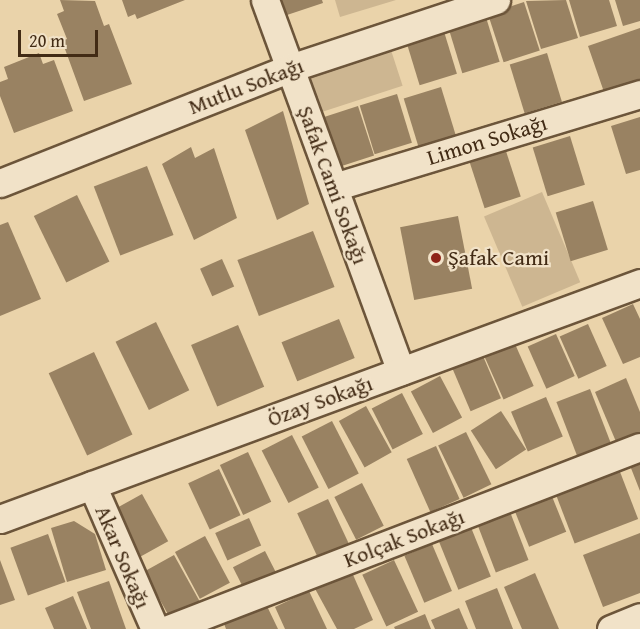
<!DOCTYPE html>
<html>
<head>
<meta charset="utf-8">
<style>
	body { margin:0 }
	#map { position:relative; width:640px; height:629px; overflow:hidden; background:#ead3aa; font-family:"Gentium Book Plus",serif }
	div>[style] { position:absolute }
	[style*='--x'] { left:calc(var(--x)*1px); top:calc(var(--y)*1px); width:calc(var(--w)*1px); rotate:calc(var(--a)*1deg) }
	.green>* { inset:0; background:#cdb691; transform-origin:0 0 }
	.building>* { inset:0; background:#998262; transform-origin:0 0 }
	.roads { filter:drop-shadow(2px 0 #6c553a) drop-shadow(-2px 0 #6c553a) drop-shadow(0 2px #6c553a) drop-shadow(0 -2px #6c553a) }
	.minor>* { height:27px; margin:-13.5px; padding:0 13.5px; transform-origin:13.5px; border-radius:13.5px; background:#f1e2c8 }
	.dots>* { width:16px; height:16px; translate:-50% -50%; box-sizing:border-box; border:3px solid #f1e2c8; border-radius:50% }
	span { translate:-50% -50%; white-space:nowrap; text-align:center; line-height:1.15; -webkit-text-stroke:4.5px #f1e2c8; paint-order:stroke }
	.street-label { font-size:22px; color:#422b15 }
	.poi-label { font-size:22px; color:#422b15 }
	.left { translate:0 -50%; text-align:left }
	.scale { position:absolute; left:18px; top:30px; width:80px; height:27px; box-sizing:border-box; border:3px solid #422b15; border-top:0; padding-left:8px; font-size:18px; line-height:21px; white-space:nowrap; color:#422b15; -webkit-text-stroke:4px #f1e2c8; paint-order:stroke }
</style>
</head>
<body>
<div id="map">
	<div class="green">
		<div style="clip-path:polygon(335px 0,396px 0,340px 17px)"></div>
		<div style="left:389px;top:44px;width:44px;height:89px;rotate:72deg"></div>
		<div style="left:542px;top:192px;width:98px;height:63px;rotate:67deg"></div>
	</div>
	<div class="building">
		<div style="clip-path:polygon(60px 0,95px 1px,104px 26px,109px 24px,132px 84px,84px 101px,62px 41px,67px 39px,57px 14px,64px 11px)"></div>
		<div style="clip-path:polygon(122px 0,185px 0,137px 19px,135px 14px,128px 17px)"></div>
		<div style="clip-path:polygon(282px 0,322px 0,323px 3px,287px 15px)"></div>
		<div style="clip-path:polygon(566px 0,578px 38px,541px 49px,526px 1px)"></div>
		<div style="clip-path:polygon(569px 0,609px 0,617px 26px,580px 37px)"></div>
		<div style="clip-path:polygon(615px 0,640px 0,640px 21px,623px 26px)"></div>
		<div style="left:524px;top:2px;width:51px;height:38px;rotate:72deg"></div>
		<div style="left:485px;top:14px;width:50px;height:39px;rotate:73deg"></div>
		<div style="left:442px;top:25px;width:51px;height:39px;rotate:73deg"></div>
		<div style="clip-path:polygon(640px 28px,640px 80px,604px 92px,588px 46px)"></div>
		<div style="clip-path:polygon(39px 53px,43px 64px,54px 60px,73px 111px,14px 133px,0 96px,0 82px,8px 79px,4px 67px)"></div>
		<div style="left:547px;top:53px;width:51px;height:39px;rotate:73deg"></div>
		<div style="left:441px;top:87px;width:51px;height:39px;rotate:73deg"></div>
		<div style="left:397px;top:94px;width:51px;height:39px;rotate:73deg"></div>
		<div style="left:358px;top:106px;width:52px;height:38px;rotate:72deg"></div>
		<div style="clip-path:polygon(283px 111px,309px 204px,277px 220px,245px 130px)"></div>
		<div style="clip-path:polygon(640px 117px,640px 170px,626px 174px,611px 126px)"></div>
		<div style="left:570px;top:136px;width:51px;height:39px;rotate:73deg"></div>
		<div style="clip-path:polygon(191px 147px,195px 158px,214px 148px,237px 218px,194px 240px,162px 164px)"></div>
		<div style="left:505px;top:148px;width:51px;height:38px;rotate:72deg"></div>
		<div style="left:147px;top:166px;width:74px;height:57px;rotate:69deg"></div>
		<div style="left:77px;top:195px;width:74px;height:48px;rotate:64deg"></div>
		<div style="left:593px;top:201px;width:51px;height:39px;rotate:73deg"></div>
		<div style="left:458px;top:216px;width:74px;height:59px;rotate:79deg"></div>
		<div style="clip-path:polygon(8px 222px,41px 299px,0 316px,0 225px)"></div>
		<div style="left:313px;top:231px;width:60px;height:81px;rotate:69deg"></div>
		<div style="left:222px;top:259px;width:30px;height:24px;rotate:66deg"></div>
		<div style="clip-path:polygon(633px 304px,640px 319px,640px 357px,623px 364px,602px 318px)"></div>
		<div style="left:339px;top:319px;width:42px;height:62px;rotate:68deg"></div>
		<div style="left:156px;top:322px;width:76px;height:45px;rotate:64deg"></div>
		<div style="left:588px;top:324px;width:46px;height:31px;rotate:66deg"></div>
		<div style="left:238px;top:325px;width:67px;height:51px;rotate:67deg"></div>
		<div style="left:556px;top:334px;width:46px;height:31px;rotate:66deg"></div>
		<div style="left:515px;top:344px;width:46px;height:33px;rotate:66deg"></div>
		<div style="left:94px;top:352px;width:91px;height:50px;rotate:65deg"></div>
		<div style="left:483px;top:356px;width:46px;height:33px;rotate:67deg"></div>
		<div style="left:440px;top:376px;width:47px;height:33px;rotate:62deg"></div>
		<div style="clip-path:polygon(626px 378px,640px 412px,640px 435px,617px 444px,595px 392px)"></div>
		<div style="left:590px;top:389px;width:59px;height:36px;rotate:69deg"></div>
		<div style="left:402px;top:393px;width:46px;height:34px;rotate:63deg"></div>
		<div style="left:546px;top:397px;width:43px;height:38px;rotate:67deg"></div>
		<div style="left:366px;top:406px;width:53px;height:31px;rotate:61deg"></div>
		<div style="left:501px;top:411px;width:46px;height:36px;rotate:57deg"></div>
		<div style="left:332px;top:421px;width:59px;height:34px;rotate:63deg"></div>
		<div style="left:466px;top:432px;width:58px;height:31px;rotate:64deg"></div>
		<div style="left:292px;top:435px;width:59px;height:34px;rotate:63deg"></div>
		<div style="left:436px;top:446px;width:58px;height:32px;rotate:66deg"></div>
		<div style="left:248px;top:452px;width:55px;height:31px;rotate:65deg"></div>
		<div style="clip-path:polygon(640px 453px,640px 491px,627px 458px)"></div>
		<div style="left:617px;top:464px;width:59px;height:68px;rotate:69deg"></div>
		<div style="left:219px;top:469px;width:51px;height:34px;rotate:65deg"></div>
		<div style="left:362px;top:483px;width:48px;height:31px;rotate:63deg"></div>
		<div style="left:549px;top:489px;width:46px;height:40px;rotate:68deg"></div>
		<div style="left:142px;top:494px;width:54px;height:34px;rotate:61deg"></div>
		<div style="left:328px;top:499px;width:51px;height:34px;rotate:65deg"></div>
		<div style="left:507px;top:504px;width:60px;height:35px;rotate:69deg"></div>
		<div style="left:249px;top:518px;width:30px;height:37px;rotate:66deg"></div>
		<div style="left:468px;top:520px;width:61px;height:35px;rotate:68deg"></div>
		<div style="clip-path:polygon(74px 521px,95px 534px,106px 570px,67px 582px,51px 528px)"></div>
		<div style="clip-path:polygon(640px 533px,640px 593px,603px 607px,583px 555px)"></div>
		<div style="left:48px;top:534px;width:51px;height:40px;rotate:70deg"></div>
		<div style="left:205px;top:536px;width:53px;height:34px;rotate:62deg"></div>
		<div style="left:432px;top:544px;width:51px;height:30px;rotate:67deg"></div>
		<div style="left:265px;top:551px;width:29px;height:36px;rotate:63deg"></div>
		<div style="left:174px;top:555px;width:54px;height:34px;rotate:61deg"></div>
		<div style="clip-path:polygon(0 560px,15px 600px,0 605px)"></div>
		<div style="left:394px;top:560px;width:57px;height:35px;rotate:65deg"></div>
		<div style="clip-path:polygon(350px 568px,373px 620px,354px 629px,337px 629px,313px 585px)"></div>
		<div style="clip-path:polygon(535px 573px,559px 629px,522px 629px,504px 587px)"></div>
		<div style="clip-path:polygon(109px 581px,126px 629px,91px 629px,77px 592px)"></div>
		<div style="clip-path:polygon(497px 588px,513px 629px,476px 629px,465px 601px)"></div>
		<div style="clip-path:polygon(309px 591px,327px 629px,285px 629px,275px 607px)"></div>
		<div style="clip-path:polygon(73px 596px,87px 629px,54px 629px,45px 608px)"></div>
		<div style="clip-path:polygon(265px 602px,278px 629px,226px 629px,223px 621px)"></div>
		<div style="clip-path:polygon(459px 608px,468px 629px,435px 629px,431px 620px)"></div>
		<div style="clip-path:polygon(425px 614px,431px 629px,395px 629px,394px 627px)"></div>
	</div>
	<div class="roads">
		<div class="minor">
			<div style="--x:265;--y:0;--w:395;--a:69.9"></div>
			<div style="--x:0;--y:183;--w:312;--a:-21.6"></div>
			<div style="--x:290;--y:68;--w:217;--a:-18.3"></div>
			<div style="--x:334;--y:187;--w:320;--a:-16.9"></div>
			<div style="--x:92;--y:485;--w:157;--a:66.4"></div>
			<div style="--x:0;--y:519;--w:682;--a:-20.24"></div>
			<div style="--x:168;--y:629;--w:506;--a:-21.09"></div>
			<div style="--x:611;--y:629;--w:31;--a:-22"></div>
		</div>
	</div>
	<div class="dots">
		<div style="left:436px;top:258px;background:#8f2418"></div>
	</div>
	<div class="street-label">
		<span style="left:246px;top:86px;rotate:-21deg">Mutlu Sokağı</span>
		<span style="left:487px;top:140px;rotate:-17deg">Limon Sokağı</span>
		<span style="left:333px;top:185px;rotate:70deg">Şafak Cami Sokağı</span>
		<span style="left:320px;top:401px;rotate:-20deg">Özay Sokağı</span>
		<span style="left:404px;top:538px;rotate:-21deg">Kolçak Sokağı</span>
		<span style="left:123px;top:557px;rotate:67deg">Akar Sokağı</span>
	</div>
	<div class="poi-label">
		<span class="left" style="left:448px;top:258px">Şafak Cami</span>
	</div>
	<div class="scale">20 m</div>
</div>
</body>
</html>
